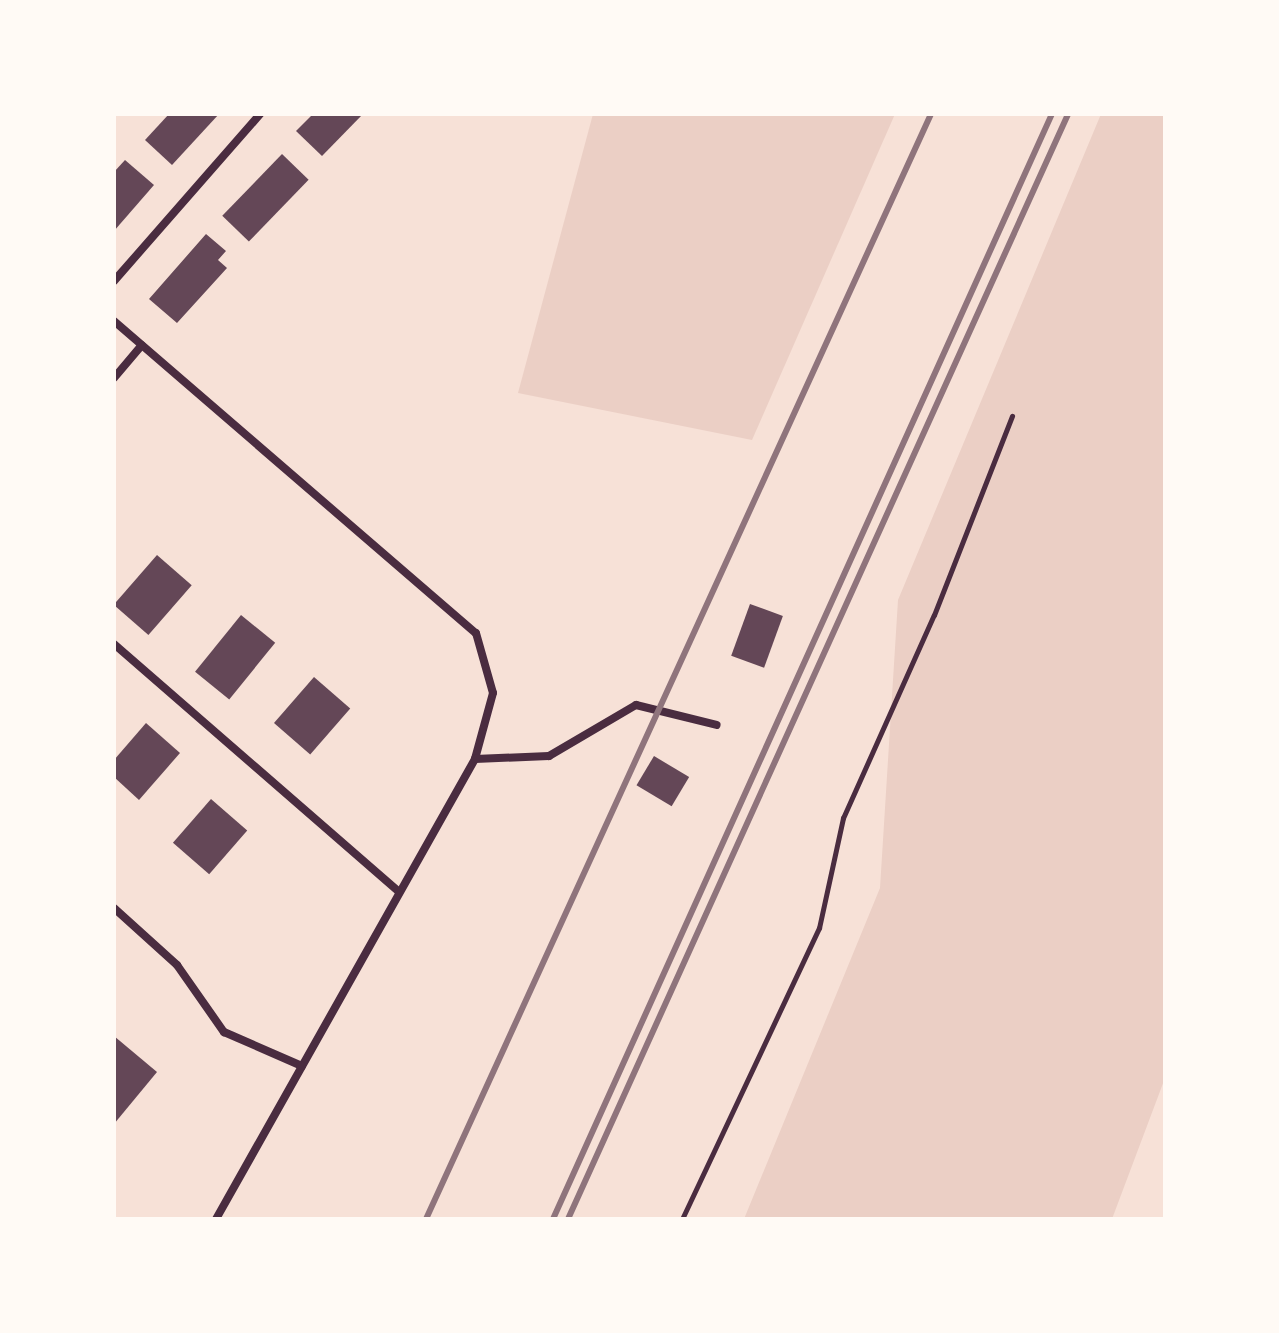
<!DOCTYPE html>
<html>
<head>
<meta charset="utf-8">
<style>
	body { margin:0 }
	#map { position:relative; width:1279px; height:1333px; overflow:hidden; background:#f7e1d7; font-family:Inter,sans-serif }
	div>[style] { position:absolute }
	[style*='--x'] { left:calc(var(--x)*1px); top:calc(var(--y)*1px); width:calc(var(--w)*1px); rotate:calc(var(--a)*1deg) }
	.green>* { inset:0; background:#ebcfc5 }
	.building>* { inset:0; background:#644757; transform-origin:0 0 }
	.path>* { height:5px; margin:-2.5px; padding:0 2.5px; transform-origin:2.5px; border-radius:2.5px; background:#4a2c40 }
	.minor>* { height:8px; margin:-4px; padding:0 4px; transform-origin:4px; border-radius:4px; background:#4a2c40 }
	.rail>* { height:6px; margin:-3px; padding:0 3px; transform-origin:3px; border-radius:3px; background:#8f747c }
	span { translate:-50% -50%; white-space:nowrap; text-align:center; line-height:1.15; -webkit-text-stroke:7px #fffaf5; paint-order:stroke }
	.frame { position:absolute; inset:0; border:116px solid #fffaf5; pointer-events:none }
</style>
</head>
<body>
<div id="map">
	<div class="green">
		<div style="clip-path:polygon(593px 114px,895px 114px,752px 440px,518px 393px)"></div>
		<div style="clip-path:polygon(1101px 114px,1165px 114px,1165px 1078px,1112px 1219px,744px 1219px,880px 888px,898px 600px)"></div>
	</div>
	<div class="building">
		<div style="clip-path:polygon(169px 114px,219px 114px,172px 165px,145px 140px)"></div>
		<div style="clip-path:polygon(313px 114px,363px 114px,322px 156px,296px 131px)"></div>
		<div style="left:282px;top:154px;width:37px;height:86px;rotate:44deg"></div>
		<div style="clip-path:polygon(125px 160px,154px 185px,114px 231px,114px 172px)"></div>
		<div style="clip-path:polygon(206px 234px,226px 251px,218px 260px,227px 268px,177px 323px,149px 299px)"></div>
		<div style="left:157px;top:555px;width:46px;height:66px;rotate:41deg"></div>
		<div style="left:750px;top:604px;width:35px;height:55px;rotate:20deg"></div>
		<div style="left:241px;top:615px;width:44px;height:73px;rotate:39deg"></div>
		<div style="left:314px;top:677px;width:48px;height:61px;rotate:41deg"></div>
		<div style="clip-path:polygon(146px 723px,180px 753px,139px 800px,114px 777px,114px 760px)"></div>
		<div style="left:654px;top:756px;width:41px;height:34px;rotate:31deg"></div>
		<div style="left:211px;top:799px;width:48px;height:58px;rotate:41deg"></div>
		<div style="clip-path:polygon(114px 1036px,157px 1072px,114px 1124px)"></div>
	</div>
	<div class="path">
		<div style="--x:682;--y:1219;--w:322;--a:-64.8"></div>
		<div style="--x:819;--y:928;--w:113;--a:-77.7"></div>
		<div style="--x:843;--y:818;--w:222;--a:-65.9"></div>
		<div style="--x:934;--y:615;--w:214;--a:-68.6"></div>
	</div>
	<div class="minor">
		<div style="--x:114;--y:281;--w:222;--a:-48.8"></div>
		<div style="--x:114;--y:321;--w:478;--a:40.8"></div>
		<div style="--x:476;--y:633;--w:62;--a:74.2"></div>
		<div style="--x:493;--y:693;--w:68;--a:105.3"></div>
		<div style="--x:475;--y:759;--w:528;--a:119.38"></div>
		<div style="--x:114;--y:378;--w:43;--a:-49.7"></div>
		<div style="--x:114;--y:644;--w:376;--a:41"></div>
		<div style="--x:475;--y:759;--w:74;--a:-2.3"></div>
		<div style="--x:549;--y:756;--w:101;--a:-30.4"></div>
		<div style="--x:636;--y:705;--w:83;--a:13.9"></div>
		<div style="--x:114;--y:908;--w:85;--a:42.1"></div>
		<div style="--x:177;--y:965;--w:82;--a:55"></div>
		<div style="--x:224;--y:1032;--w:85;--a:23.6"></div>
	</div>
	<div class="rail">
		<div style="--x:426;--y:1219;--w:1215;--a:-65.44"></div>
		<div style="--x:553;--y:1219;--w:1212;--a:-65.7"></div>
		<div style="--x:568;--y:1219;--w:1213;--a:-65.65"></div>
	</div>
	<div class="frame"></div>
</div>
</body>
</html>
